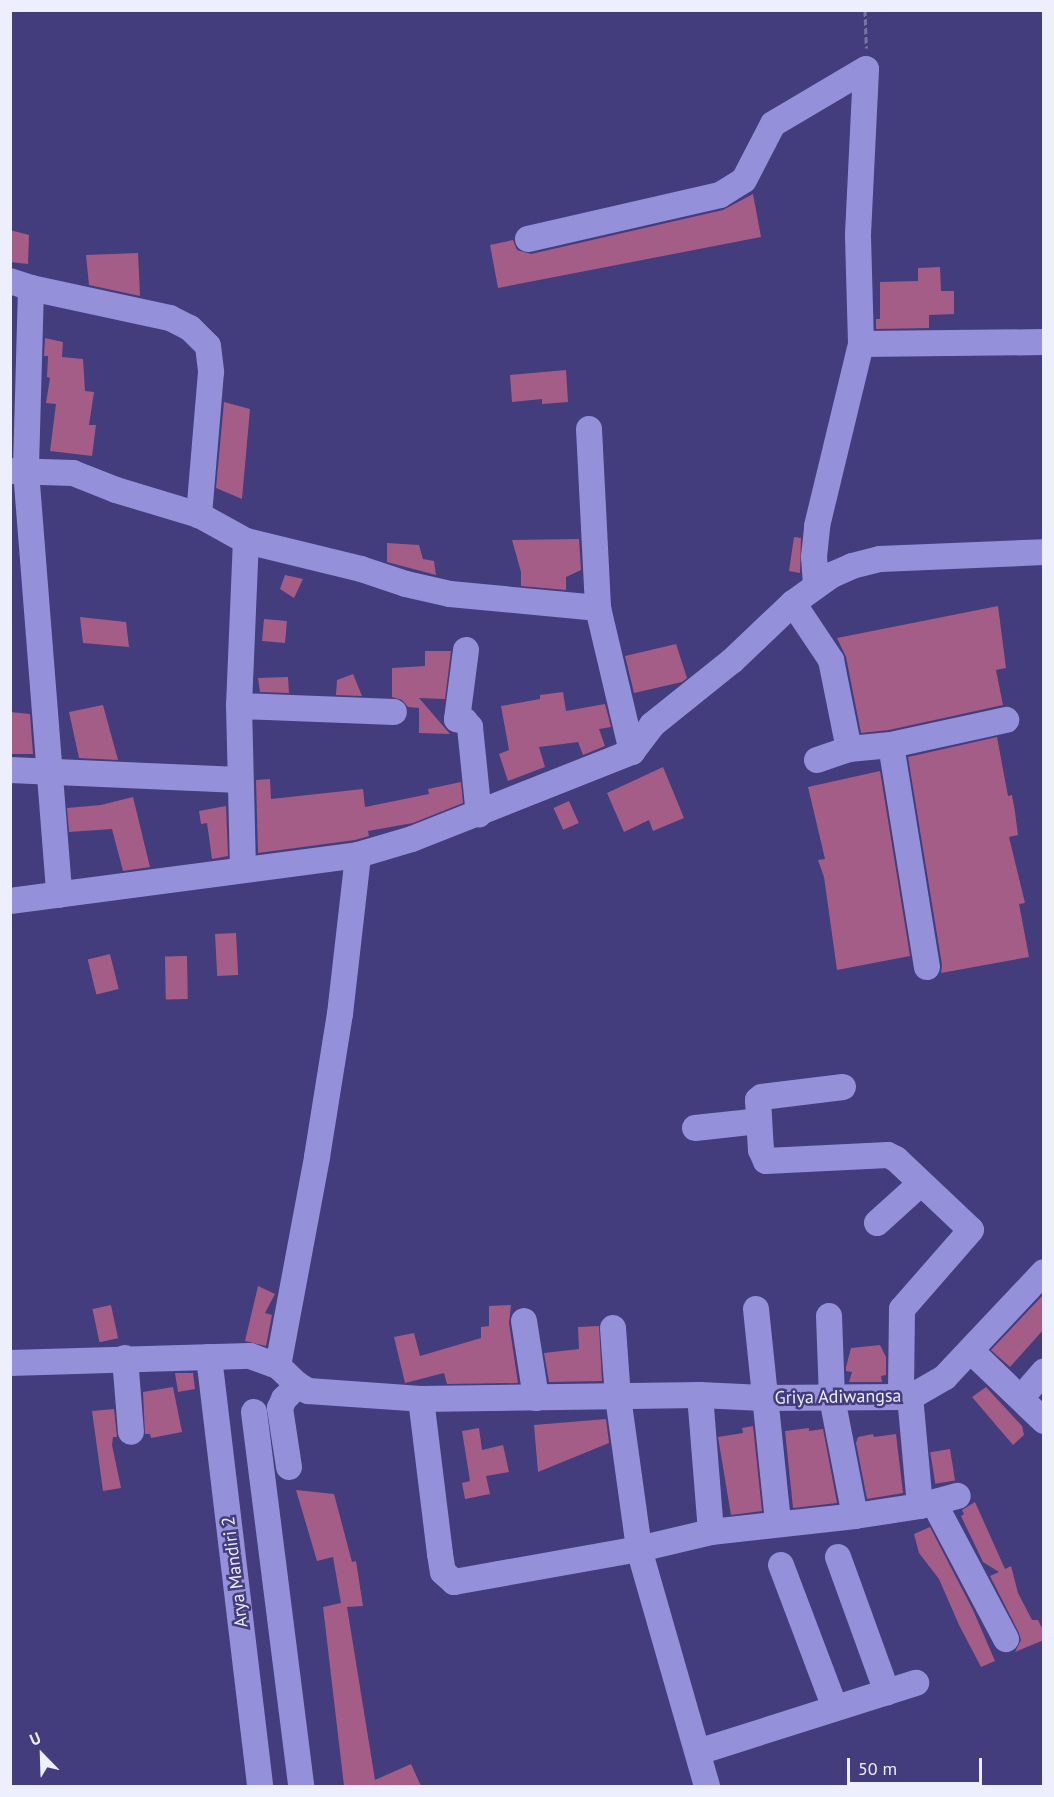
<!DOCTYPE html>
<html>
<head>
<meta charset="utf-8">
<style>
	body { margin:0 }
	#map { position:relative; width:1054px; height:1797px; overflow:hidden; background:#433c7d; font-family:"PT Sans",sans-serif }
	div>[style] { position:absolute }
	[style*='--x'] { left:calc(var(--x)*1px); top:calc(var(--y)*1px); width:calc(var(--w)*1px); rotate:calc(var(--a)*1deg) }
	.building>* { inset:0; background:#a45d86; transform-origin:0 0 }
	.path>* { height:3px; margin-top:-1.5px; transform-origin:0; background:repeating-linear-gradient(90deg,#7974a6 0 6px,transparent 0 9px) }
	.minor>* { height:26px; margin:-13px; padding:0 13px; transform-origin:13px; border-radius:13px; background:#9490da }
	span { translate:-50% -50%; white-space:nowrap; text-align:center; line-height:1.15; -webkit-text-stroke:5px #433c7d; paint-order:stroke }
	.street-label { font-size:18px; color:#edeefe }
	.frame { position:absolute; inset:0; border:12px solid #edeefe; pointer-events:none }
	.north { position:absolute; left:12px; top:1725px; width:60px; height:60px; -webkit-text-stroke:4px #433c7d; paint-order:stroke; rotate:337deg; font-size:16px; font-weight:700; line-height:24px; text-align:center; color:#edeefe }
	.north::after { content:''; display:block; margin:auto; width:21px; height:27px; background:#edeefe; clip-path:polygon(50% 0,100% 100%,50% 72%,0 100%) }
	.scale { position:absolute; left:847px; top:1758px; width:135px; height:27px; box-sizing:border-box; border:3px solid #edeefe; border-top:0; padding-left:8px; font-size:18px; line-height:21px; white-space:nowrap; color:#edeefe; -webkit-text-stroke:4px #433c7d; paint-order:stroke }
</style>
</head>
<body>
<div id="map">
	<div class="building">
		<div style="clip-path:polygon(753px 194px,761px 237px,498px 288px,490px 245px,513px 240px,517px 250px,531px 254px,723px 210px)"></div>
		<div style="clip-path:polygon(10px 230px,29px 235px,28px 264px,10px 262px)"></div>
		<div style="clip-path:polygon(138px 253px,140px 296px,89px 285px,86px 255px)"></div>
		<div style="clip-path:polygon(940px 267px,941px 291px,954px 291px,954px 314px,929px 315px,929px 328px,876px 329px,876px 319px,880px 319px,880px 282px,918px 281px,918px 268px)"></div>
		<div style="clip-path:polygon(45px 338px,63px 342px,62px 357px,83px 359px,85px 391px,94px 392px,89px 425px,96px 425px,92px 456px,50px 451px,56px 404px,46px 403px,50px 378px,47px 377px,48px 356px,44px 356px)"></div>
		<div style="clip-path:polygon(566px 370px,568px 402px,542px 404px,542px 399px,512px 402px,510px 375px)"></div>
		<div style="clip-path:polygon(224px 402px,250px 409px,242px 499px,216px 488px)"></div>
		<div style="clip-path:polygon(794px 537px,801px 538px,800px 573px,789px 571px)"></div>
		<div style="clip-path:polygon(579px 539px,581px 570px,566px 577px,566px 590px,521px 586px,521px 572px,512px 540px)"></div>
		<div style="clip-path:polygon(387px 543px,419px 545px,423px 559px,434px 561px,436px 575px,387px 562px)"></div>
		<div style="clip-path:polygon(285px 575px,303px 579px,294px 598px,280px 589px)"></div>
		<div style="clip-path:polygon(998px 606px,1006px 668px,996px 670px,1003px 705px,889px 730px,861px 733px,846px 657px,837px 638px)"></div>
		<div style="clip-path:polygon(80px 617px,126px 622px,129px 647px,83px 643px)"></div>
		<div style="left:264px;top:619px;width:23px;height:22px;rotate:5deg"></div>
		<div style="clip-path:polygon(676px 644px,687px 678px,682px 682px,634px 693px,625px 656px)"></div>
		<div style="clip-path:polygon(425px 651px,451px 651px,445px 699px,419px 698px,450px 734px,419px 733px,419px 708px,408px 707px,402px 700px,392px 697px,392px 668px,425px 666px)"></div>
		<div style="clip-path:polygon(353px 674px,362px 696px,336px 695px,337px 680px)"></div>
		<div style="clip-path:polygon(288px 677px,289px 693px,260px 692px,258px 678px)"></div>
		<div style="clip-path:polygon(563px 692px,566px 711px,605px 704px,611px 727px,599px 729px,605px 746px,583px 755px,578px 742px,539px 747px,545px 767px,508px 781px,499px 754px,509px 750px,501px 706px,540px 699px,540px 695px)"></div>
		<div style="clip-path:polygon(103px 705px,118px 760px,79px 758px,69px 712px)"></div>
		<div style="clip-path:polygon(10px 712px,30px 714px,33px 754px,10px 754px)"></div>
		<div style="clip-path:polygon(997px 737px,1008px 796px,1012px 795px,1015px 812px,1018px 835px,1009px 837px,1025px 903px,1019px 904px,1029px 957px,941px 973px,942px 965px,908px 757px)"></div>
		<div style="clip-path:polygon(663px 767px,684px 818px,653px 831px,649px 820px,624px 832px,607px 793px)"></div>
		<div style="clip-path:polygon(880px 771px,910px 956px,837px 970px,824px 877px,818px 860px,825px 859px,808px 787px)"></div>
		<div style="clip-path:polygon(270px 779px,271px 799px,363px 789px,365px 807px,429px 794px,428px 789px,461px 782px,463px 803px,413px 823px,368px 831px,369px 836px,355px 840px,258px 853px,256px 780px)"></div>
		<div style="clip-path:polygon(133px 797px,150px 867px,123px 871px,112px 829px,69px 832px,67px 808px,101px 805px)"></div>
		<div style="left:569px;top:801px;width:24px;height:17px;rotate:66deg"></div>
		<div style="clip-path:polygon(226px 806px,228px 856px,212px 859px,207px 823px,201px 824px,199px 811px)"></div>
		<div style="left:236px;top:933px;width:42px;height:21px;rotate:87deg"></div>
		<div style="left:110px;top:954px;width:36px;height:23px;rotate:76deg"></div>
		<div style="left:187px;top:956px;width:43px;height:22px;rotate:89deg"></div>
		<div style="clip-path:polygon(258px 1286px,275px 1294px,265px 1313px,272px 1315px,266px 1346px,245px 1341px)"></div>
		<div style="clip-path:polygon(1044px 1294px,1044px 1329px,1010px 1367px,991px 1350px)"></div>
		<div style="left:111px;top:1305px;width:34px;height:19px;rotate:78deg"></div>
		<div style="clip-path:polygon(511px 1305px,509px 1323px,518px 1383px,447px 1384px,444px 1373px,405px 1383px,394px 1337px,414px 1333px,420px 1356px,481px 1338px,481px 1327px,489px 1326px,489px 1306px)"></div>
		<div style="clip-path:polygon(599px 1326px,602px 1381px,549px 1382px,544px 1353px,579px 1349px,578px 1327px)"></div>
		<div style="clip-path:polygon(880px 1345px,886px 1357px,886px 1375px,881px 1376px,882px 1382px,849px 1382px,852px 1372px,846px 1371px,846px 1367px,851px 1348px)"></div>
		<div style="clip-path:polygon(175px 1373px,193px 1373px,195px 1389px,178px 1392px)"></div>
		<div style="clip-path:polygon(173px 1387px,182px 1432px,151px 1438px,150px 1434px,145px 1434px,143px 1392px)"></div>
		<div style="clip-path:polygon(986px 1387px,1022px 1426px,1024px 1435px,1013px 1445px,972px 1397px)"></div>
		<div style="clip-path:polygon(114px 1409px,117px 1437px,113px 1437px,112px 1445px,121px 1488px,103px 1491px,92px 1411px)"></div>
		<div style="clip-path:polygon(606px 1419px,609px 1443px,538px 1472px,534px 1425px)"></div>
		<div style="clip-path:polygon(753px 1426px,762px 1511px,731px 1515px,718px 1437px,743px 1433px,742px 1428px)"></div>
		<div style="clip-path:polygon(479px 1428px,482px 1450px,503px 1445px,509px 1472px,486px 1476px,490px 1494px,465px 1499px,462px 1483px,470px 1481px,462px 1431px)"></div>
		<div style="clip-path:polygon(809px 1428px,809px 1431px,823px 1429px,837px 1503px,793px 1508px,785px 1431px)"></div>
		<div style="clip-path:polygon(873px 1434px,874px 1437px,896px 1434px,903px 1493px,867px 1499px,856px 1443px,858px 1437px)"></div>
		<div style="left:950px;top:1449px;width:32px;height:20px;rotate:81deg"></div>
		<div style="clip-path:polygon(296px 1490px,334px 1494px,352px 1562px,356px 1561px,363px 1606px,347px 1607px,375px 1780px,411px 1764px,421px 1786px,344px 1786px,323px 1607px,341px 1603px,333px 1557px,317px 1561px)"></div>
		<div style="clip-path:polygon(975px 1502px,1005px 1569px,1011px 1566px,1018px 1593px,1032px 1620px,1038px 1620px,1044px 1632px,1044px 1640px,1015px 1652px,1021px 1640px,1019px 1633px,990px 1576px,999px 1572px,983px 1562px,961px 1516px,964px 1514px,962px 1510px)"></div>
		<div style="clip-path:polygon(930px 1527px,973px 1610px,995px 1661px,981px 1667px,959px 1625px,939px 1579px,919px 1553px,914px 1534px)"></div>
	</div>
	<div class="path">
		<div style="--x:865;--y:10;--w:38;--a:88"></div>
	</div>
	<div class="minor">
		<div style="--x:528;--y:239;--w:197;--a:-12.9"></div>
		<div style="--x:720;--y:195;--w:28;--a:-32"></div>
		<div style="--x:744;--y:180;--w:63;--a:-62.6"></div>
		<div style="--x:773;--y:124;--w:108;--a:-30.6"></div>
		<div style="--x:10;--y:281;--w:22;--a:18"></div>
		<div style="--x:31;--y:288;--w:142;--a:12.2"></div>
		<div style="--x:170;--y:318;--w:22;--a:27"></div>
		<div style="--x:190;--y:328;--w:25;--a:45"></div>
		<div style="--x:208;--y:346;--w:26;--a:83"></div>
		<div style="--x:211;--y:372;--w:144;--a:94.8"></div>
		<div style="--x:31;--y:288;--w:183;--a:91.6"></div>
		<div style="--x:26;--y:471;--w:425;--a:85.5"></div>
		<div style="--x:861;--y:344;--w:183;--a:-0.6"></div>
		<div style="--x:589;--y:429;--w:179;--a:87.1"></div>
		<div style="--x:598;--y:608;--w:148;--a:76.7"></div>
		<div style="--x:10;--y:471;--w:63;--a:1.8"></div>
		<div style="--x:73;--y:473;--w:46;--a:21.6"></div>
		<div style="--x:116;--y:490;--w:87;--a:16.8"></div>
		<div style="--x:199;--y:515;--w:54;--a:29"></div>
		<div style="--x:246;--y:541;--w:118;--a:13.7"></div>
		<div style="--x:361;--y:569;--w:47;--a:18.4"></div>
		<div style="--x:406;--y:584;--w:45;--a:12.8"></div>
		<div style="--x:450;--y:594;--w:149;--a:5.4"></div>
		<div style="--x:816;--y:585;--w:28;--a:-94"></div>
		<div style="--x:814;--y:557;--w:31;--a:-84"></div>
		<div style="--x:817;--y:526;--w:187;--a:-76.4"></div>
		<div style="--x:861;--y:344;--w:110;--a:-91.6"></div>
		<div style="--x:858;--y:234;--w:165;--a:-87.2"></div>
		<div style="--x:793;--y:603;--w:69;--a:56.3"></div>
		<div style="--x:831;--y:660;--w:91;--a:78.6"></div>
		<div style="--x:849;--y:749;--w:42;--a:-5.4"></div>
		<div style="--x:891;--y:745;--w:118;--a:-12.3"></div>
		<div style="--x:466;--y:650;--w:70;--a:97.4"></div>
		<div style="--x:457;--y:719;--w:8;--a:14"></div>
		<div style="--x:465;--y:721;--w:8;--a:50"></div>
		<div style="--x:470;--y:727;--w:88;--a:84.2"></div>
		<div style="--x:239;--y:706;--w:155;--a:2.2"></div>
		<div style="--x:891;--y:745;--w:225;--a:80.8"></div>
		<div style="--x:817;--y:760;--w:34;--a:-19"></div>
		<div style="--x:10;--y:770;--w:230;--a:2.5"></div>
		<div style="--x:243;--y:869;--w:163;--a:-91.4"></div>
		<div style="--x:239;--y:706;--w:165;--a:-87.6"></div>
		<div style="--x:10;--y:901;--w:351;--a:-7.5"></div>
		<div style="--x:358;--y:855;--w:56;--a:-16.5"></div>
		<div style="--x:412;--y:839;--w:237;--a:-21.6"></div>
		<div style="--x:632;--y:752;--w:34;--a:-53"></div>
		<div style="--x:652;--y:725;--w:102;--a:-38.7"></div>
		<div style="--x:732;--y:661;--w:84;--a:-43.6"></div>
		<div style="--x:793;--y:603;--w:48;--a:-35.7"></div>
		<div style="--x:832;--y:575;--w:22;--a:-24"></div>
		<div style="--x:852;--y:566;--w:29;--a:-14"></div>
		<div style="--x:880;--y:559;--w:164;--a:-2.4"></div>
		<div style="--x:843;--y:1087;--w:82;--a:173"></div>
		<div style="--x:762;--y:1097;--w:5;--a:143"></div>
		<div style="--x:758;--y:1100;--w:50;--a:86.6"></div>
		<div style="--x:761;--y:1150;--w:12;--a:66"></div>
		<div style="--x:766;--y:1161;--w:122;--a:-2.8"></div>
		<div style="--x:888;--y:1155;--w:9;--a:27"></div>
		<div style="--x:896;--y:1159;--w:103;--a:43.4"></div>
		<div style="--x:971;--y:1230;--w:105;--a:131.1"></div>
		<div style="--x:902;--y:1309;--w:88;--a:90.7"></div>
		<div style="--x:695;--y:1128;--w:64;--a:-6.2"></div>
		<div style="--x:877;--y:1223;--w:58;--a:-42.2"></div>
		<div style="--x:756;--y:1309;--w:215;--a:84.1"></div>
		<div style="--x:829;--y:1316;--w:82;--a:87.9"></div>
		<div style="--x:832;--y:1398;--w:120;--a:79"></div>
		<div style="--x:524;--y:1321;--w:78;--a:81.1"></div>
		<div style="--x:613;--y:1328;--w:69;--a:85.9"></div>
		<div style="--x:618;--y:1397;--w:153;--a:82.1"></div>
		<div style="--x:639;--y:1549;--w:247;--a:74"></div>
		<div style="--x:971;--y:1351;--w:101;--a:43.8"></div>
		<div style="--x:209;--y:1357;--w:432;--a:83.2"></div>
		<div style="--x:125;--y:1358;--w:74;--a:85.4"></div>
		<div style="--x:10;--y:1363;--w:240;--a:-1.7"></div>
		<div style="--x:250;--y:1356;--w:30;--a:20"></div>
		<div style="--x:278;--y:1366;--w:28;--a:44"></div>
		<div style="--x:298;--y:1385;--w:12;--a:31"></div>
		<div style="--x:308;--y:1391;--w:113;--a:4"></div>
		<div style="--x:421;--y:1399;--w:279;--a:-0.8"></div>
		<div style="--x:700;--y:1395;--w:63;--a:2.7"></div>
		<div style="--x:763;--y:1398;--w:138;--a:-0.4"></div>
		<div style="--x:901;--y:1397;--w:15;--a:-11"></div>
		<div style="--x:916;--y:1394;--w:34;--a:-30"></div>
		<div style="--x:945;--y:1377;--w:144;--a:-46.7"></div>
		<div style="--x:278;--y:1366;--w:213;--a:-79.4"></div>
		<div style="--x:317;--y:1157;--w:145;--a:-80.9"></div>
		<div style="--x:340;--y:1014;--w:160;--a:-83.5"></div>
		<div style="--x:700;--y:1395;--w:137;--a:85.4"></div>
		<div style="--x:910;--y:1396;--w:110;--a:84.8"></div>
		<div style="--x:1021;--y:1398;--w:35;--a:-49"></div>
		<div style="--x:421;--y:1399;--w:156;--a:83"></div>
		<div style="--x:440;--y:1554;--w:18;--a:81"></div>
		<div style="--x:443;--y:1572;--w:15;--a:42"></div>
		<div style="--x:454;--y:1582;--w:188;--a:-10.1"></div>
		<div style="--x:639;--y:1549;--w:74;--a:-13.3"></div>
		<div style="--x:711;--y:1532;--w:145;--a:-6.3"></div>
		<div style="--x:855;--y:1516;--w:66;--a:-8.7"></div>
		<div style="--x:920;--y:1506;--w:39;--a:-15"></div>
		<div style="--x:254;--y:1412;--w:377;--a:82.8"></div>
		<div style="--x:289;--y:1467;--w:60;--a:-98.7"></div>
		<div style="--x:280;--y:1408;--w:10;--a:-66"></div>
		<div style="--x:284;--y:1399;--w:20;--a:-45"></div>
		<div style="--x:934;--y:1503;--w:154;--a:62.1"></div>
		<div style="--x:838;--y:1557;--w:144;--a:70.1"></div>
		<div style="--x:781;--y:1565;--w:153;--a:69.3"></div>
		<div style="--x:698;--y:1752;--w:229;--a:-17.6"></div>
	</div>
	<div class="street-label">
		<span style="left:838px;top:1397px;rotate:-1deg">Griya Adiwangsa</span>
		<span style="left:235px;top:1572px;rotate:-97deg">Arya Mandiri 2</span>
	</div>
	<div class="frame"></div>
	<div class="north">U</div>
	<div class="scale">50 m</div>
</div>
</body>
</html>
